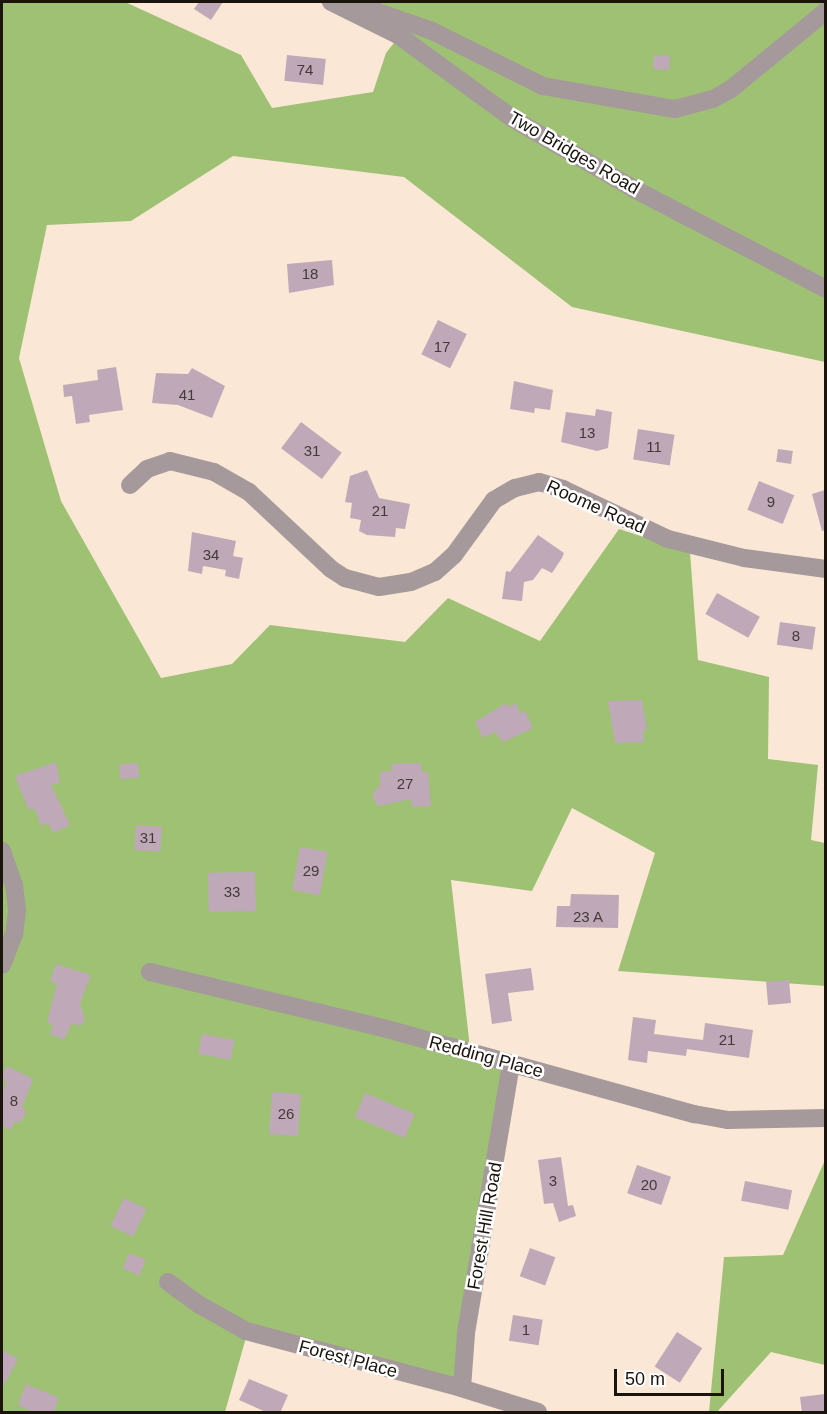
<!DOCTYPE html>
<html>
<head>
<meta charset="utf-8">
<style>
	body { margin:0 }
	#map { position:relative; width:827px; height:1414px; overflow:hidden; background:#fbe7d5; font-family:Arial,sans-serif }
	div>[style] { position:absolute }
	[style*='--x'] { left:calc(var(--x)*1px); top:calc(var(--y)*1px); width:calc(var(--w)*1px); rotate:calc(var(--a)*1deg) }
	.forest>* { inset:0; background:#9ec174 }
	.building>* { inset:0; background:#bfa9b8; transform-origin:0 0 }
	.minor>* { height:18px; margin:-9px; padding:0 9px; transform-origin:9px; border-radius:9px; background:#a5999b }
	span { translate:-50% -50%; white-space:nowrap; text-align:center; line-height:1.15; -webkit-text-stroke:5px #fff; paint-order:stroke }
	.number-label { font-size:15px; color:#433938 }
	.number-label span { -webkit-text-stroke-width:0 }
	.street-label { font-size:18px; color:#1a140d }
	.frame { position:absolute; inset:0; border:3px solid #1a140d; pointer-events:none }
	.scale { position:absolute; left:614px; top:1369px; width:110px; height:27px; box-sizing:border-box; border:3px solid #1a140d; border-top:0; padding-left:8px; font-size:18px; line-height:21px; white-space:nowrap; color:#1a140d; -webkit-text-stroke:4px #fff; paint-order:stroke }
</style>
</head>
<body>
<div id="map">
	<div class="forest">
		<div style="clip-path:polygon(2px 2px,125px 2px,241px 55px,272px 108px,373px 92px,386px 53px,397px 39px,319px 2px,825px 2px,825px 362px,572px 307px,404px 177px,233px 156px,131px 221px,47px 225px,19px 358px,61px 501px,161px 678px,232px 664px,270px 625px,405px 642px,448px 598px,540px 641px,619px 529px,690px 552px,698px 660px,769px 677px,768px 759px,818px 765px,811px 840px,825px 843px,826px 986px,618px 971px,655px 853px,572px 808px,532px 891px,451px 880px,471px 1057px,510px 1069px,459px 1389px,247px 1334px,225px 1412px,2px 1412px)"></div>
		<div style="clip-path:polygon(825px 1160px,825px 1365px,771px 1352px,717px 1412px,709px 1412px,724px 1257px,783px 1255px)"></div>
	</div>
	<div class="building">
		<div style="clip-path:polygon(199px 2px,223px 2px,211px 20px,194px 9px)"></div>
		<div style="left:287px;top:55px;width:39px;height:26px;rotate:6deg"></div>
		<div style="left:654px;top:55px;width:16px;height:14px;rotate:4deg"></div>
		<div style="clip-path:polygon(332px 260px,334px 285px,289px 293px,287px 264px)"></div>
		<div style="left:438px;top:320px;width:32px;height:38px;rotate:26deg"></div>
		<div style="clip-path:polygon(116px 367px,123px 410px,89px 415px,90px 422px,76px 424px,72px 396px,64px 397px,63px 385px,98px 380px,97px 370px)"></div>
		<div style="clip-path:polygon(192px 368px,225px 386px,212px 418px,178px 405px,152px 403px,156px 373px,188px 374px)"></div>
		<div style="clip-path:polygon(514px 381px,553px 390px,550px 410px,535px 408px,534px 413px,510px 409px)"></div>
		<div style="clip-path:polygon(596px 409px,612px 412px,608px 448px,597px 451px,561px 442px,566px 412px,595px 416px)"></div>
		<div style="left:301px;top:422px;width:51px;height:33px;rotate:37deg"></div>
		<div style="left:638px;top:429px;width:37px;height:31px;rotate:9deg"></div>
		<div style="left:778px;top:449px;width:15px;height:13px;rotate:8deg"></div>
		<div style="clip-path:polygon(367px 470px,379px 498px,410px 504px,405px 529px,396px 528px,395px 537px,367px 535px,359px 531px,361px 520px,350px 518px,352px 503px,345px 502px,350px 476px)"></div>
		<div style="left:759px;top:481px;width:38px;height:31px;rotate:22deg"></div>
		<div style="clip-path:polygon(825px 490px,825px 530px,822px 531px,812px 494px)"></div>
		<div style="clip-path:polygon(192px 532px,236px 541px,233px 556px,243px 558px,239px 579px,225px 576px,226px 570px,203px 566px,202px 574px,188px 571px)"></div>
		<div style="clip-path:polygon(538px 535px,564px 553px,562px 558px,552px 573px,542px 568px,533px 580px,524px 582px,522px 601px,502px 599px,506px 571px,510px 572px)"></div>
		<div style="left:717px;top:593px;width:49px;height:24px;rotate:29deg"></div>
		<div style="left:780px;top:622px;width:36px;height:23px;rotate:8deg"></div>
		<div style="clip-path:polygon(642px 700px,647px 730px,643px 731px,644px 742px,615px 743px,608px 701px)"></div>
		<div style="clip-path:polygon(506px 703px,508px 707px,516px 703px,520px 713px,525px 711px,533px 728px,503px 742px,495px 732px,483px 738px,475px 722px)"></div>
		<div style="clip-path:polygon(56px 762px,60px 782px,51px 785px,70px 825px,53px 833px,48px 823px,41px 826px,35px 809px,28px 809px,15px 776px)"></div>
		<div style="left:138px;top:763px;width:15px;height:19px;rotate:86deg"></div>
		<div style="clip-path:polygon(421px 763px,422px 772px,428px 772px,431px 806px,412px 807px,411px 799px,379px 806px,374px 801px,373px 793px,380px 785px,380px 772px,392px 771px,391px 764px)"></div>
		<div style="left:136px;top:825px;width:26px;height:25px;rotate:4deg"></div>
		<div style="left:300px;top:847px;width:28px;height:44px;rotate:10deg"></div>
		<div style="left:255px;top:872px;width:39px;height:47px;rotate:89deg"></div>
		<div style="clip-path:polygon(571px 894px,619px 895px,618px 928px,556px 927px,557px 906px,570px 906px)"></div>
		<div style="clip-path:polygon(56px 964px,91px 975px,80px 1003px,85px 1021px,79px 1026px,72px 1023px,64px 1040px,50px 1034px,53px 1025px,47px 1022px,57px 984px,50px 981px)"></div>
		<div style="clip-path:polygon(531px 968px,534px 990px,508px 993px,512px 1021px,492px 1024px,485px 974px)"></div>
		<div style="left:789px;top:980px;width:23px;height:23px;rotate:85deg"></div>
		<div style="clip-path:polygon(633px 1017px,656px 1020px,654px 1034px,703px 1040px,705px 1023px,753px 1030px,749px 1058px,687px 1049px,686px 1056px,648px 1051px,647px 1063px,628px 1060px)"></div>
		<div style="left:202px;top:1034px;width:33px;height:20px;rotate:11deg"></div>
		<div style="clip-path:polygon(7px 1066px,33px 1079px,22px 1108px,27px 1111px,20px 1123px,15px 1121px,11px 1130px,2px 1126px,2px 1093px,6px 1083px,2px 1077px)"></div>
		<div style="left:272px;top:1092px;width:29px;height:42px;rotate:4deg"></div>
		<div style="left:365px;top:1093px;width:54px;height:26px;rotate:23deg"></div>
		<div style="clip-path:polygon(561px 1157px,568px 1206px,573px 1205px,576px 1216px,559px 1222px,553px 1203px,544px 1204px,538px 1160px)"></div>
		<div style="left:637px;top:1165px;width:36px;height:30px;rotate:19deg"></div>
		<div style="left:745px;top:1181px;width:48px;height:20px;rotate:11deg"></div>
		<div style="left:124px;top:1198px;width:25px;height:31px;rotate:26deg"></div>
		<div style="left:530px;top:1248px;width:27px;height:30px;rotate:20deg"></div>
		<div style="left:129px;top:1253px;width:18px;height:17px;rotate:22deg"></div>
		<div style="left:513px;top:1315px;width:30px;height:26px;rotate:9deg"></div>
		<div style="left:677px;top:1332px;width:30px;height:41px;rotate:33deg"></div>
		<div style="clip-path:polygon(2px 1350px,18px 1359px,2px 1389px)"></div>
		<div style="clip-path:polygon(249px 1379px,288px 1395px,280px 1413px,268px 1413px,239px 1400px)"></div>
		<div style="clip-path:polygon(26px 1384px,59px 1398px,53px 1413px,36px 1413px,18px 1405px)"></div>
		<div style="clip-path:polygon(825px 1394px,825px 1413px,802px 1413px,800px 1397px)"></div>
	</div>
	<div class="minor">
		<div style="--x:331;--y:2;--w:75;--a:26.2"></div>
		<div style="--x:398;--y:35;--w:142;--a:36.1"></div>
		<div style="--x:513;--y:119;--w:140;--a:30"></div>
		<div style="--x:634;--y:189;--w:216;--a:27.5"></div>
		<div style="--x:352;--y:3;--w:85;--a:19.3"></div>
		<div style="--x:432;--y:31;--w:124;--a:26.4"></div>
		<div style="--x:543;--y:86;--w:134;--a:9.9"></div>
		<div style="--x:675;--y:109;--w:39;--a:-15"></div>
		<div style="--x:713;--y:99;--w:21;--a:-29"></div>
		<div style="--x:731;--y:89;--w:123;--a:-39.4"></div>
		<div style="--x:130;--y:485;--w:23;--a:-43"></div>
		<div style="--x:147;--y:469;--w:24;--a:-19"></div>
		<div style="--x:170;--y:461;--w:45;--a:14"></div>
		<div style="--x:214;--y:472;--w:40;--a:29.7"></div>
		<div style="--x:249;--y:492;--w:112;--a:43.2"></div>
		<div style="--x:331;--y:569;--w:17;--a:33"></div>
		<div style="--x:345;--y:578;--w:35;--a:15"></div>
		<div style="--x:379;--y:587;--w:32;--a:-9"></div>
		<div style="--x:411;--y:582;--w:26;--a:-23"></div>
		<div style="--x:435;--y:572;--w:25;--a:-42"></div>
		<div style="--x:454;--y:555;--w:68;--a:-54"></div>
		<div style="--x:494;--y:500;--w:24;--a:-30"></div>
		<div style="--x:515;--y:488;--w:25;--a:-14"></div>
		<div style="--x:539;--y:482;--w:25;--a:16"></div>
		<div style="--x:563;--y:489;--w:116;--a:25.5"></div>
		<div style="--x:668;--y:539;--w:78;--a:14"></div>
		<div style="--x:744;--y:558;--w:83;--a:7.6"></div>
		<div style="--x:2;--y:851;--w:36;--a:71"></div>
		<div style="--x:14;--y:885;--w:26;--a:83"></div>
		<div style="--x:17;--y:911;--w:23;--a:97"></div>
		<div style="--x:14;--y:934;--w:33;--a:111"></div>
		<div style="--x:150;--y:972;--w:244;--a:13.5"></div>
		<div style="--x:387;--y:1029;--w:319;--a:15.5"></div>
		<div style="--x:694;--y:1114;--w:35;--a:10"></div>
		<div style="--x:728;--y:1120;--w:98;--a:-1.2"></div>
		<div style="--x:168;--y:1282;--w:39;--a:36"></div>
		<div style="--x:200;--y:1305;--w:53;--a:29.5"></div>
		<div style="--x:246;--y:1331;--w:212;--a:14.8"></div>
		<div style="--x:451;--y:1385;--w:91;--a:17.2"></div>
		<div style="--x:462;--y:1388;--w:55;--a:-85.8"></div>
		<div style="--x:466;--y:1333;--w:272;--a:-80.5"></div>
	</div>
	<div class="number-label">
		<span style="left:305px;top:70px">74</span>
		<span style="left:310px;top:274px">18</span>
		<span style="left:442px;top:347px">17</span>
		<span style="left:187px;top:395px">41</span>
		<span style="left:587px;top:433px">13</span>
		<span style="left:654px;top:447px">11</span>
		<span style="left:312px;top:451px">31</span>
		<span style="left:771px;top:502px">9</span>
		<span style="left:380px;top:511px">21</span>
		<span style="left:211px;top:555px">34</span>
		<span style="left:796px;top:636px">8</span>
		<span style="left:405px;top:784px">27</span>
		<span style="left:148px;top:838px">31</span>
		<span style="left:311px;top:871px">29</span>
		<span style="left:232px;top:892px">33</span>
		<span style="left:588px;top:917px">23 A</span>
		<span style="left:727px;top:1040px">21</span>
		<span style="left:14px;top:1101px">8</span>
		<span style="left:286px;top:1114px">26</span>
		<span style="left:553px;top:1181px">3</span>
		<span style="left:649px;top:1185px">20</span>
		<span style="left:526px;top:1330px">1</span>
	</div>
	<div class="street-label">
		<span style="left:574px;top:153px;rotate:30deg">Two Bridges Road</span>
		<span style="left:596px;top:507px;rotate:24deg">Roome Road</span>
		<span style="left:486px;top:1057px;rotate:15deg">Redding Place</span>
		<span style="left:485px;top:1226px;rotate:-80deg">Forest Hill Road</span>
		<span style="left:348px;top:1359px;rotate:15deg">Forest Place</span>
	</div>
	<div class="frame"></div>
	<div class="scale">50 m</div>
</div>
</body>
</html>
